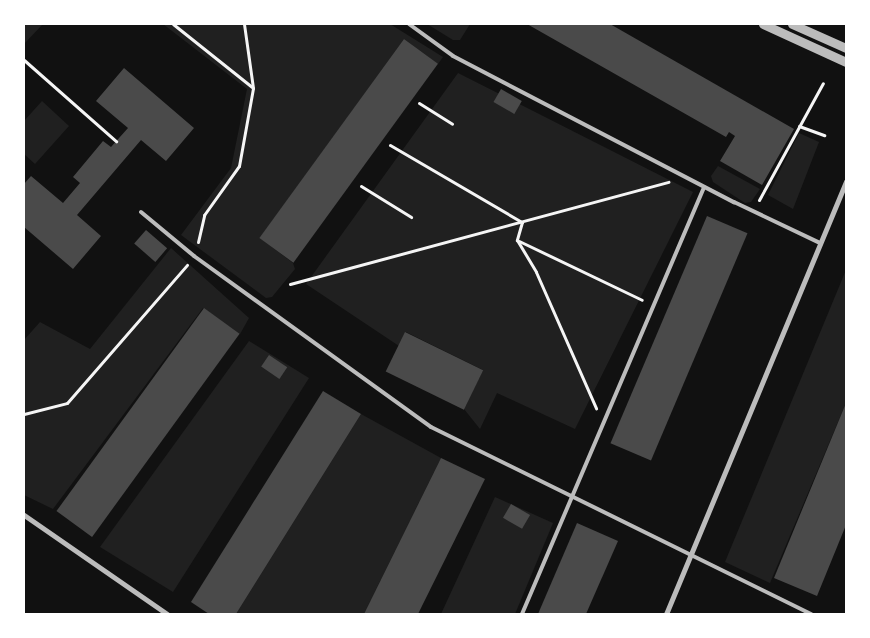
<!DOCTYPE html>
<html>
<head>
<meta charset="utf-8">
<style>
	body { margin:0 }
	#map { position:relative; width:870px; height:638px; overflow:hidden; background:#111; font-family:Merriweather,serif }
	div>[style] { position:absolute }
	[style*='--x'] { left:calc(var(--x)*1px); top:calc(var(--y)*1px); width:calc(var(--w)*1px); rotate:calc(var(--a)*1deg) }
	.green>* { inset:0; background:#202020 }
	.building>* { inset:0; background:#4a4a4a; transform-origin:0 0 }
	.path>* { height:3px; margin:-1.5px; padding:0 1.5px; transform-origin:1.5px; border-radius:1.5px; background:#f5f5f5 }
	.service>* { height:4px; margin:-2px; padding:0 2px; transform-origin:2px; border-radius:2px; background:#bcbcbc }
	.minor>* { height:5px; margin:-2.5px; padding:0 2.5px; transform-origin:2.5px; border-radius:2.5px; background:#bcbcbc }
	.tertiary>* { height:9px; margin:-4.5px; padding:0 4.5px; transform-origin:4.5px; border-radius:4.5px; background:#bcbcbc }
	span { translate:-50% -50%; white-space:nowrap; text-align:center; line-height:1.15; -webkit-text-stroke:5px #fff; paint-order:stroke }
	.frame { position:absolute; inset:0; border:25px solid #fff; pointer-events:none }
</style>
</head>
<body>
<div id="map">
	<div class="green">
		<div style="clip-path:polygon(24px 24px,43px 24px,24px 44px)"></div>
		<div style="clip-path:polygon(163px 24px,390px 24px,443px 57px,438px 64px,404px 39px,260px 238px,293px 263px,295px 269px,272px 297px,266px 298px,181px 235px,231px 168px,247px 89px)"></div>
		<div style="clip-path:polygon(427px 24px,470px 24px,460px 40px,453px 40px)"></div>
		<div style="clip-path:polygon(458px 73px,693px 192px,575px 429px,497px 393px,480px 429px,464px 409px,483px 370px,406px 332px,399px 346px,306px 284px)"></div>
		<div style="clip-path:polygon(42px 101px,69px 126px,35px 164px,24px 154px,24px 121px)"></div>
		<div style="clip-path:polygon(799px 133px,819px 142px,793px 209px,768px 195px)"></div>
		<div style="clip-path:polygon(718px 166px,760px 189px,751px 202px,745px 203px,713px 182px,711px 176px)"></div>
		<div style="clip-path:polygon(171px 248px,249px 318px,240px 334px,203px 308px,53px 509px,24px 495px,24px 340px,40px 322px,90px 349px)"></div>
		<div style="clip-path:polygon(846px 270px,846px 403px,770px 583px,725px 562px)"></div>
		<div style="clip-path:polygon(249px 341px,309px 378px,173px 592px,100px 547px)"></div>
		<div style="clip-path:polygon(361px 414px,441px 458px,364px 614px,236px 614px)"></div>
		<div style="clip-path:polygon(495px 497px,553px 523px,515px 614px,441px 614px)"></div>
	</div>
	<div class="building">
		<div style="clip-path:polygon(527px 24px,610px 24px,794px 129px,762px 185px,720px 161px,735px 136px,729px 132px,726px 137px)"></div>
		<div style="left:404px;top:39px;width:42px;height:246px;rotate:36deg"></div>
		<div style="clip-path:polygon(124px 68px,194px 128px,166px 161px,141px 140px,77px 215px,101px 236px,73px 269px,24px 227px,24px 184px,31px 176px,63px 203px,80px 183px,73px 177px,103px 141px,111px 147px,128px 128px,96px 101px)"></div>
		<div style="left:501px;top:89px;width:24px;height:15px;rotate:30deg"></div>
		<div style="left:707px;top:216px;width:44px;height:247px;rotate:23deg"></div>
		<div style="left:146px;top:230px;width:28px;height:18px;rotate:41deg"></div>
		<div style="left:204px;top:308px;width:44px;height:251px;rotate:36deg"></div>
		<div style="left:405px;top:332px;width:87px;height:44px;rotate:26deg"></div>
		<div style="left:269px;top:355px;width:22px;height:14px;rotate:34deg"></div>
		<div style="clip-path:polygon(323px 391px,361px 414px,236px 614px,209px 614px,191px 602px)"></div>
		<div style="clip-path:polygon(846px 403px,846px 525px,817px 596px,774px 578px)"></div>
		<div style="clip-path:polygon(441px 458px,485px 479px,418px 614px,364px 614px)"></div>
		<div style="left:511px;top:504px;width:22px;height:16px;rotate:30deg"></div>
		<div style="clip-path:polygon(577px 523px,618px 541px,586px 614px,538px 614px)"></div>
	</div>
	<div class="path">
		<div style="--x:173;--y:24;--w:101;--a:38.6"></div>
		<div style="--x:24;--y:60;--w:123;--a:41.4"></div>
		<div style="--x:419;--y:103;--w:39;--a:32"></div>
		<div style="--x:799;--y:126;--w:27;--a:20"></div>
		<div style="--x:390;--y:145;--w:153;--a:30.3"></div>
		<div style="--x:522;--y:222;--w:19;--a:106"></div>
		<div style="--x:517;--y:240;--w:37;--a:59"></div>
		<div style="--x:536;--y:272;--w:149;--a:66.2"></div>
		<div style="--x:361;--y:186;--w:59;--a:31.8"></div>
		<div style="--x:759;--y:200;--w:133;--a:-61.3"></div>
		<div style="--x:519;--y:241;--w:136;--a:25.6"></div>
		<div style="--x:198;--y:242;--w:28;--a:-77"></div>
		<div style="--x:204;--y:215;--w:60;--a:-54.5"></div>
		<div style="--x:239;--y:166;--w:79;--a:-79.8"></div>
		<div style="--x:253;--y:88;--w:65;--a:-98"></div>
		<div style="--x:290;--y:284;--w:392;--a:-15.1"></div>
		<div style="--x:24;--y:414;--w:44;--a:-14.3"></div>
		<div style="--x:67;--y:403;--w:183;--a:-49"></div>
	</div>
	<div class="service">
		<div style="--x:409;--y:24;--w:54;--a:36"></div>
		<div style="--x:453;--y:56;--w:317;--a:27.5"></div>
		<div style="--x:734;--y:202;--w:95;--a:25.5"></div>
		<div style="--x:141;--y:212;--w:69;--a:39.7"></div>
		<div style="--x:194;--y:256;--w:292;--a:35.8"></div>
		<div style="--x:431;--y:427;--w:424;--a:26.2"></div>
		<div style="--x:522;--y:614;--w:464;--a:-66.9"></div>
	</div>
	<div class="minor">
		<div style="--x:24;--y:515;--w:174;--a:34.7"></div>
		<div style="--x:666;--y:614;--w:469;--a:-67.4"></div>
	</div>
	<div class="tertiary">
		<div style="--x:763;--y:24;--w:91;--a:24.6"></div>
		<div style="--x:792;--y:24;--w:59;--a:24"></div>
	</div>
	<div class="frame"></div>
</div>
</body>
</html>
